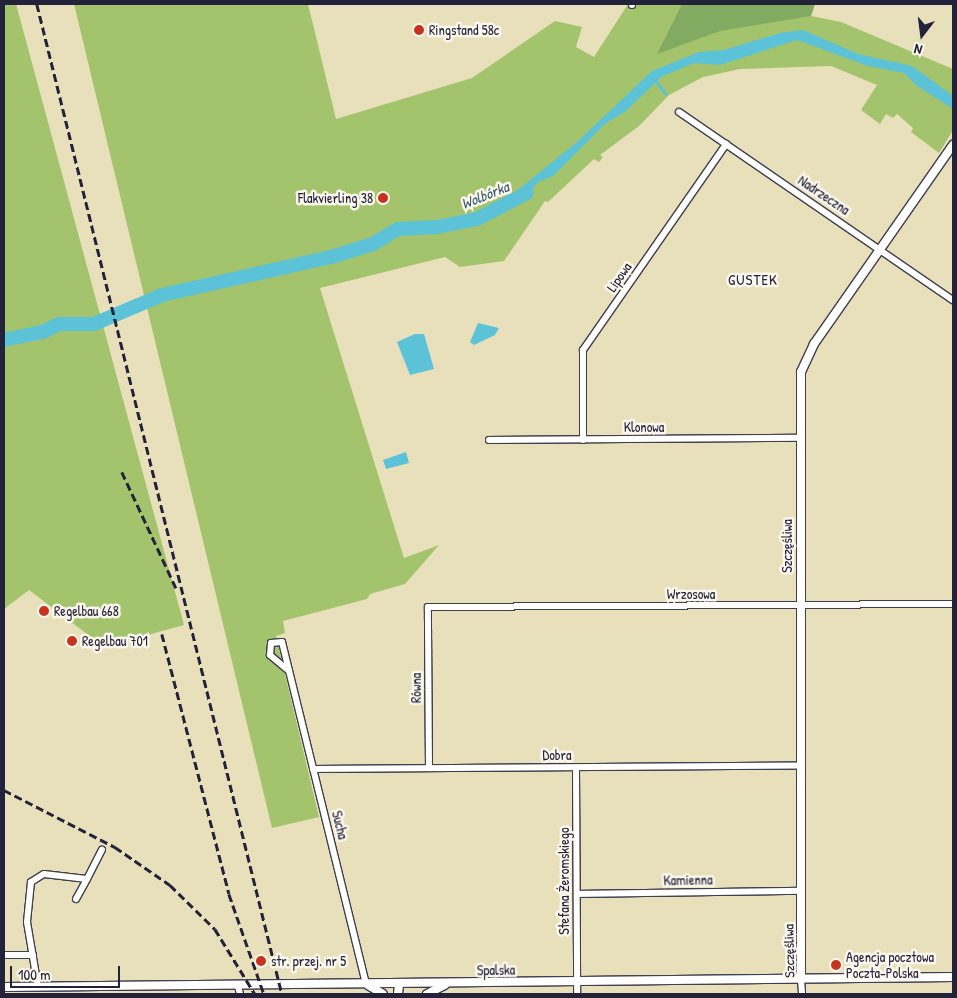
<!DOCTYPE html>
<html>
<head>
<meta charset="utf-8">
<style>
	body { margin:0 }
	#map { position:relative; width:957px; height:998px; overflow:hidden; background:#e8e0bb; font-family:"Patrick Hand",sans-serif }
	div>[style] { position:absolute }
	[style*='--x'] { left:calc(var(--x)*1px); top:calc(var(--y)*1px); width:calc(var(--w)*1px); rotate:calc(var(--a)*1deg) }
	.green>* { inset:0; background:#a3c46c }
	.forest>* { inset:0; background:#82aa60 }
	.water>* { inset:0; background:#5bc2d8 }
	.stream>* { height:2.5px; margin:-1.25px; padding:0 1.25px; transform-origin:1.25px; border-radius:1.25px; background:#5bc2d8 }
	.river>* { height:14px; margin:-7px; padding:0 7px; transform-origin:7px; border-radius:7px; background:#5bc2d8 }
	.roads { filter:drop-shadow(1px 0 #403e4e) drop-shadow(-1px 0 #403e4e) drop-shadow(0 1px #403e4e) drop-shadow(0 -1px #403e4e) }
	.minor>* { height:6px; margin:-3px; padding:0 3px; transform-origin:3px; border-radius:3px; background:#fff }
	.tertiary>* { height:8px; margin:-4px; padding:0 4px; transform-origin:4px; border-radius:4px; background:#fff }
	.rail>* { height:2.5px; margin-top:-1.25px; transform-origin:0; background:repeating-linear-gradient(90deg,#22223b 0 8px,transparent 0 12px) }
	.dots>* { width:14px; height:14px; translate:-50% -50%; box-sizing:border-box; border:2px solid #fbf7ec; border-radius:50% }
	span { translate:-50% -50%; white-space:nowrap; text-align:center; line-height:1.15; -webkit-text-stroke:5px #fbf7ec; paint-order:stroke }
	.poi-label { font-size:14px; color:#22223b }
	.left { translate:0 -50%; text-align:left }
	.right { translate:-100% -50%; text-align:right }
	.street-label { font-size:14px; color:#22223b }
	.water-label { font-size:15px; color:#365a72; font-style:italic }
	.neighbourhood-label { font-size:15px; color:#22223b; letter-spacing:1px }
	.frame { position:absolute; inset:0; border:5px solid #22223b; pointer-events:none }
	.north { position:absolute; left:897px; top:10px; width:50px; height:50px; -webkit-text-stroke:4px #fbf7ec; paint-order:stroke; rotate:195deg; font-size:14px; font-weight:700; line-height:20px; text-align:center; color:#22223b }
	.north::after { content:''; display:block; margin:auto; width:18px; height:22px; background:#22223b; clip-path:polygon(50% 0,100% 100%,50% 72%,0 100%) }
	.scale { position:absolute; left:10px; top:966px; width:110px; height:22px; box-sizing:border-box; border:2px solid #22223b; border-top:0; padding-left:6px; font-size:15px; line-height:18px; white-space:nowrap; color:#22223b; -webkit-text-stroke:4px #fbf7ec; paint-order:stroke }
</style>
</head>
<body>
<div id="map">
	<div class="green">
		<div style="clip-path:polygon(4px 4px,16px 4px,184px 625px,104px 647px,29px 590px,4px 609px)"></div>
		<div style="clip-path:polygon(74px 4px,308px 4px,336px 119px,472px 78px,555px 21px,582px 27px,576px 47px,594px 57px,628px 4px,815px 4px,811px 16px,841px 22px,953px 69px,953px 130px,939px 153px,911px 132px,913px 128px,897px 114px,893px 118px,886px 114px,880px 124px,861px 110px,877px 85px,831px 66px,740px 69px,703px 77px,669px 95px,639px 126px,600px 155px,603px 157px,599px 162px,594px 159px,548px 202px,545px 201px,504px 261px,460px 267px,445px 257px,320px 288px,404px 558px,439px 545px,405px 584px,370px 594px,367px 599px,283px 621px,285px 633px,276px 636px,319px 817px,272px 828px)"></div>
	</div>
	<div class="forest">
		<div style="clip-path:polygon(682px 4px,815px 4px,811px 16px,720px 31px,657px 54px)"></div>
	</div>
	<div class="water">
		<div style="clip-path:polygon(803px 30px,858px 54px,912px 66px,953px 96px,953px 109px,917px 86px,904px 73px,868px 66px,797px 40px,720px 65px,694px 63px,661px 77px,626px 111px,606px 123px,553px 176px,538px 182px,520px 204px,516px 205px,508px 198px,576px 143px,652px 71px,699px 52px,724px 50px,780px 33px)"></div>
		<div style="clip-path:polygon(478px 323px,499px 328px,495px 335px,474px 345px,470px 342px)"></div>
		<div style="clip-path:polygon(415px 334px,424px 334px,434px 369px,410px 375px,397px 342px)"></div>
		<div style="clip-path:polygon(406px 452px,409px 463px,386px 469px,383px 460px)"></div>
	</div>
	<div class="stream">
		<div style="--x:656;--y:81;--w:16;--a:52"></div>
	</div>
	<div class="river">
		<div style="--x:4;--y:340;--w:40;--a:-12"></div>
		<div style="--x:43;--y:332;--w:18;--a:-27"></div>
		<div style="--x:59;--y:324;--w:35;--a:0"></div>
		<div style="--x:94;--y:324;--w:74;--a:-23.1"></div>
		<div style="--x:162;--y:295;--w:173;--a:-12.7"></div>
		<div style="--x:331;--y:257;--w:44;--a:-17.2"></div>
		<div style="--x:373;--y:244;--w:29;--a:-31"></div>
		<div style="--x:398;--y:229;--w:39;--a:-3"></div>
		<div style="--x:437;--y:227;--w:41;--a:-11.3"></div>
		<div style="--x:477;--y:219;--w:56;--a:-27.5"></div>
	</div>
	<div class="roads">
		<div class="minor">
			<div style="--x:632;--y:5;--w:1;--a:-90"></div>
			<div style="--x:679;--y:112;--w:332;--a:34.5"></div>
			<div style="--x:489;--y:440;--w:310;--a:-0.4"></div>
			<div style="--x:583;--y:440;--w:90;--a:-90"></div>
			<div style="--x:583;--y:350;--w:251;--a:-55.2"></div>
			<div style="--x:289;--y:671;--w:25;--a:-140"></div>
			<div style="--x:270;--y:655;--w:12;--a:-85"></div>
			<div style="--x:271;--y:643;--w:11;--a:-5"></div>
			<div style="--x:282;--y:642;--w:352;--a:76.2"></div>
			<div style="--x:429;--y:768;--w:161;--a:-90.4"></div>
			<div style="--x:428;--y:607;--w:525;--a:-0.33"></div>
			<div style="--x:576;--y:768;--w:226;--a:89.7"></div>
			<div style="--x:313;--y:769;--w:487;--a:-0.4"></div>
			<div style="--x:577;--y:894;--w:224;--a:-0.8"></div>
			<div style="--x:76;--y:899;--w:23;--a:-61"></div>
			<div style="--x:4;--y:955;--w:29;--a:0"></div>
			<div style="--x:801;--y:979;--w:15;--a:86"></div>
			<div style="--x:238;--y:986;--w:8;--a:76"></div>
			<div style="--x:38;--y:987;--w:66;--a:-99.6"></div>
			<div style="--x:27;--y:922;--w:40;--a:-84.3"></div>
			<div style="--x:31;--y:882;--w:15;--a:-32"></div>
			<div style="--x:44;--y:874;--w:43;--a:6.6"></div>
			<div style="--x:87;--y:879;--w:33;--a:-63"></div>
		</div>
		<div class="tertiary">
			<div style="--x:801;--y:979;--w:607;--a:-90"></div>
			<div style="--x:801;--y:372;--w:31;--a:-65"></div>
			<div style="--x:814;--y:344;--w:243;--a:-55.1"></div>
			<div style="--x:368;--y:985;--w:17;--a:31"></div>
			<div style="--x:4;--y:987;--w:949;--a:-0.6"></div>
			<div style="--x:398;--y:994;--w:10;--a:-84"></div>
			<div style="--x:427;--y:994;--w:20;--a:-27"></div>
		</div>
	</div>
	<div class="rail">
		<div style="--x:37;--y:4;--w:1020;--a:76.1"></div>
		<div style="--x:122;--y:472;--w:128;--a:65"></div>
		<div style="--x:162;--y:634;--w:268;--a:75.5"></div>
		<div style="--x:229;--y:894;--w:106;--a:70.7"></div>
		<div style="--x:4;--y:790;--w:125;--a:27.2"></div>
		<div style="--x:115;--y:847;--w:67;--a:34.6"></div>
		<div style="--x:170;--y:885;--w:63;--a:44.4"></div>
		<div style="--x:215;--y:929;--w:76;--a:58.4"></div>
	</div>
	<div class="dots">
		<div style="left:419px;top:30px;background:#c8321e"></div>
		<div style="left:383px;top:198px;background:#c8321e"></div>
		<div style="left:44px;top:611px;background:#c8321e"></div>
		<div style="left:72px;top:641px;background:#c8321e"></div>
		<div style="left:261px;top:961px;background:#c8321e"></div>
		<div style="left:836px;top:965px;background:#c8321e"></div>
	</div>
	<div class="poi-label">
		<span class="left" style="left:429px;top:30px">Ringstand 58c</span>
		<span class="right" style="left:373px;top:198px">Flakvierling 38</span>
		<span class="left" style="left:54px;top:611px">Regelbau 668</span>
		<span class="left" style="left:82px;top:641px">Regelbau 701</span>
		<span class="left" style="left:846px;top:965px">Agencja pocztowa<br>Poczta-Polska</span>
		<span class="left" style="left:271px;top:961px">str. przej. nr 5</span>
	</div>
	<div class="street-label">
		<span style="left:824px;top:195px;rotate:34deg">Nadrzeczna</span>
		<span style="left:619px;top:277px;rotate:-55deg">Lipowa</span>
		<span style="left:644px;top:427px">Klonowa</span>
		<span style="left:787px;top:546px;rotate:-90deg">Szczęśliwa</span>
		<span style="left:691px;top:594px">Wrzosowa</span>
		<span style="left:416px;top:688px;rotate:-90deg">Równa</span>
		<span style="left:557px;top:755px">Dobra</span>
		<span style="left:340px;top:825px;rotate:76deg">Sucha</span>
		<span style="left:688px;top:880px;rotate:-1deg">Kamienna</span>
		<span style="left:564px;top:881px;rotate:-90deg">Stefana Żeromskiego</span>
		<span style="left:789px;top:951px;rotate:-91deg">Szczęśliwa</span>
		<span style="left:496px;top:970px;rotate:-1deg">Spalska</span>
	</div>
	<div class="water-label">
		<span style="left:485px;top:195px;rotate:-22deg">Wolbórka</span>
	</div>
	<div class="neighbourhood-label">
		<span style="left:753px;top:280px">GUSTEK</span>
	</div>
	<div class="frame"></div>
	<div class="north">N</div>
	<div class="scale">100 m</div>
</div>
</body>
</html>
